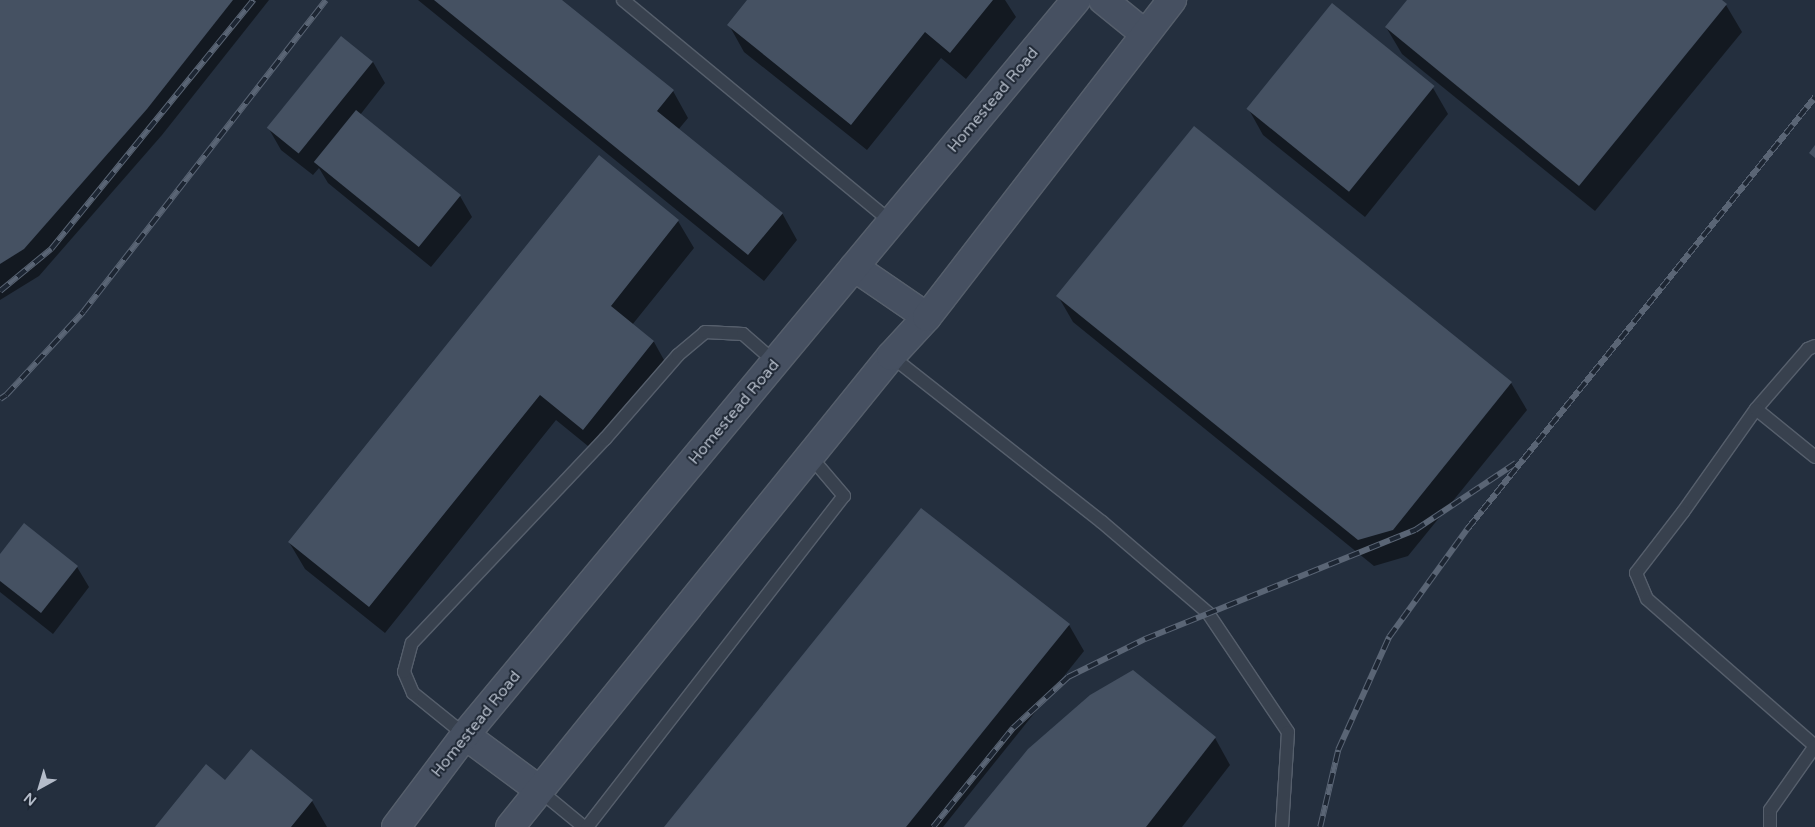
<!DOCTYPE html>
<html>
<head>
<meta charset="utf-8">
<style>
	body { margin:0 }
	#map { position:relative; width:1815px; height:827px; overflow:hidden; background:#242f3e; font-family:"Varela Round",sans-serif }
	div>[style] { position:absolute }
	[style*='--x'] { left:calc(var(--x)*1px); top:calc(var(--y)*1px); width:calc(var(--w)*1px); rotate:calc(var(--a)*1deg) }
	.shadow>* { inset:0; background:#0007 }
	.building>* { inset:0; background:#455162; transform-origin:0 0 }
	.roads { filter:drop-shadow(1px 0 #565f6c) drop-shadow(-1px 0 #565f6c) drop-shadow(0 1px #565f6c) drop-shadow(0 -1px #565f6c) }
	.lane>* { height:12px; margin:-6px; padding:0 6px; transform-origin:6px; border-radius:6px; background:#38414e }
	.secondary>* { height:28px; margin:-14px; padding:0 14px; transform-origin:14px; border-radius:14px; background:#465061 }
	.rail>* { height:5.5px; margin-top:-2.75px; transform-origin:0; background:repeating-linear-gradient(90deg,#1d2633 0 11px,#5a6575 0 22px); box-sizing:border-box; border-block:1px solid #5a6575 }
	span { translate:-50% -50%; white-space:nowrap; text-align:center; line-height:1.15; -webkit-text-stroke:4px #1d2633; paint-order:stroke }
	.street-label { font-size:16px; color:#b4bcc9 }
	.north { position:absolute; left:15px; top:762px; width:50px; height:50px; -webkit-text-stroke:4px #1d2633; paint-order:stroke; rotate:219deg; font-size:14px; font-weight:700; line-height:20px; text-align:center; color:#b4bcc9 }
	.north::after { content:''; display:block; margin:auto; width:18px; height:22px; background:#b4bcc9; clip-path:polygon(50% 0,100% 100%,50% 72%,0 100%) }
</style>
</head>
<body>
<div id="map">
	<div class="shadow">
		<div style="clip-path:polygon(0 0,269px 0,162px 135px,39px 276px,0 300px)"></div>
		<div style="clip-path:polygon(418px 0,560px 0,673px 91px,688px 118px,678px 130px,782px 213px,797px 240px,764px 281px)"></div>
		<div style="clip-path:polygon(749px 0,1005px 0,1016px 17px,966px 79px,941px 58px,867px 150px,744px 52px,729px 25px)"></div>
		<div style="clip-path:polygon(1409px 0,1720px 0,1726px 5px,1742px 32px,1595px 211px,1402px 54px,1386px 27px)"></div>
		<div style="clip-path:polygon(373px 62px,385px 83px,360px 115px,460px 196px,472px 217px,431px 267px,328px 183px,319px 168px,313px 175px,281px 150px,269px 129px)"></div>
		<div style="clip-path:polygon(1433px 88px,1448px 114px,1365px 217px,1263px 135px,1248px 108px)"></div>
		<div style="clip-path:polygon(1194px 127px,1511px 383px,1527px 410px,1408px 556px,1374px 566px,1073px 322px,1058px 296px)"></div>
		<div style="clip-path:polygon(599px 157px,678px 221px,694px 248px,632px 325px,654px 342px,669px 369px,599px 455px,556px 420px,385px 633px,305px 569px,289px 542px)"></div>
		<div style="clip-path:polygon(0 556px,77px 567px,89px 587px,53px 634px,0 592px)"></div>
		<div style="clip-path:polygon(1069px 625px,1084px 651px,943px 827px,666px 827px)"></div>
		<div style="clip-path:polygon(1215px 738px,1230px 765px,1182px 827px,965px 827px)"></div>
		<div style="clip-path:polygon(226px 781px,312px 801px,327px 827px,156px 827px)"></div>
	</div>
	<div class="building">
		<div style="clip-path:polygon(0 0,233px 0,147px 109px,24px 249px,0 264px)"></div>
		<div style="clip-path:polygon(434px 0,562px 0,674px 90px,657px 111px,783px 213px,748px 255px)"></div>
		<div style="clip-path:polygon(747px 0,993px 0,950px 53px,925px 32px,851px 125px,727px 25px)"></div>
		<div style="clip-path:polygon(1407px 0,1722px 0,1727px 4px,1579px 186px,1385px 27px)"></div>
		<div style="left:1332px;top:3px;width:132px;height:136px;rotate:39deg"></div>
		<div style="left:341px;top:36px;width:41px;height:118px;rotate:39deg"></div>
		<div style="left:356px;top:110px;width:135px;height:67px;rotate:39deg"></div>
		<div style="clip-path:polygon(1194px 126px,1512px 382px,1393px 530px,1358px 540px,1056px 296px)"></div>
		<div style="clip-path:polygon(1815px 145px,1815px 158px,1809px 153px)"></div>
		<div style="clip-path:polygon(599px 155px,679px 220px,611px 306px,654px 341px,583px 430px,540px 395px,369px 607px,288px 542px)"></div>
		<div style="clip-path:polygon(921px 508px,1070px 624px,906px 827px,664px 827px)"></div>
		<div style="clip-path:polygon(24px 523px,78px 566px,41px 613px,0 581px,0 554px)"></div>
		<div style="clip-path:polygon(1133px 670px,1216px 737px,1146px 827px,964px 827px,1028px 749px,1090px 695px)"></div>
		<div style="clip-path:polygon(251px 749px,313px 800px,291px 827px,155px 827px,206px 764px,225px 780px)"></div>
	</div>
	<div class="roads">
		<div class="lane">
			<div style="--x:623;--y:0;--w:348;--a:39.6"></div>
			<div style="--x:1815;--y:346;--w:8;--a:157"></div>
			<div style="--x:1808;--y:349;--w:79;--a:130.9"></div>
			<div style="--x:1756;--y:409;--w:126;--a:125.3"></div>
			<div style="--x:1683;--y:512;--w:77;--a:127.6"></div>
			<div style="--x:1636;--y:573;--w:28;--a:67"></div>
			<div style="--x:1647;--y:599;--w:223;--a:41.2"></div>
			<div style="--x:891;--y:356;--w:268;--a:38.2"></div>
			<div style="--x:1102;--y:522;--w:140;--a:40.6"></div>
			<div style="--x:1208;--y:613;--w:143;--a:56.1"></div>
			<div style="--x:1288;--y:732;--w:95;--a:93.6"></div>
			<div style="--x:1756;--y:409;--w:76;--a:39.1"></div>
			<div style="--x:465;--y:735;--w:67;--a:-141.1"></div>
			<div style="--x:413;--y:693;--w:23;--a:-113"></div>
			<div style="--x:404;--y:672;--w:30;--a:-75"></div>
			<div style="--x:412;--y:643;--w:281;--a:-46.6"></div>
			<div style="--x:605;--y:439;--w:111;--a:-49"></div>
			<div style="--x:678;--y:355;--w:35;--a:-40"></div>
			<div style="--x:705;--y:332;--w:38;--a:3"></div>
			<div style="--x:743;--y:334;--w:43;--a:41.2"></div>
			<div style="--x:539;--y:790;--w:58;--a:39.4"></div>
			<div style="--x:587;--y:827;--w:419;--a:-52.2"></div>
			<div style="--x:844;--y:496;--w:52;--a:-130.4"></div>
			<div style="--x:1770;--y:827;--w:17;--a:-90"></div>
			<div style="--x:1770;--y:810;--w:78;--a:-54.9"></div>
		</div>
		<div class="secondary">
			<div style="--x:1103;--y:0;--w:54;--a:39"></div>
			<div style="--x:854;--y:267;--w:88;--a:34.4"></div>
			<div style="--x:465;--y:735;--w:92;--a:36.6"></div>
			<div style="--x:396;--y:827;--w:115;--a:-53.1"></div>
			<div style="--x:465;--y:735;--w:956;--a:-50.26"></div>
			<div style="--x:510;--y:827;--w:606;--a:-51.03"></div>
			<div style="--x:891;--y:356;--w:53;--a:-47.3"></div>
			<div style="--x:927;--y:317;--w:401;--a:-52.3"></div>
		</div>
	</div>
	<div class="rail">
		<div style="--x:0;--y:291;--w:66;--a:-39.5"></div>
		<div style="--x:51;--y:249;--w:321;--a:-50.9"></div>
		<div style="--x:0;--y:399;--w:7;--a:-34"></div>
		<div style="--x:6;--y:395;--w:113;--a:-47.1"></div>
		<div style="--x:83;--y:312;--w:395;--a:-52.1"></div>
		<div style="--x:933;--y:827;--w:127;--a:-51.1"></div>
		<div style="--x:1013;--y:728;--w:75;--a:-42.8"></div>
		<div style="--x:1068;--y:677;--w:86;--a:-26.3"></div>
		<div style="--x:1145;--y:639;--w:291;--a:-22"></div>
		<div style="--x:1415;--y:530;--w:121;--a:-33.6"></div>
		<div style="--x:1320;--y:827;--w:79;--a:-76.8"></div>
		<div style="--x:1338;--y:750;--w:124;--a:-65.7"></div>
		<div style="--x:1389;--y:637;--w:135;--a:-54.1"></div>
		<div style="--x:1468;--y:528;--w:553;--a:-51.16"></div>
	</div>
	<div class="street-label">
		<span style="left:993px;top:100px;rotate:-50deg">Homestead Road</span>
		<span style="left:734px;top:412px;rotate:-50deg">Homestead Road</span>
		<span style="left:476px;top:724px;rotate:-51deg">Homestead Road</span>
	</div>
	<div class="north">N</div>
</div>
</body>
</html>
